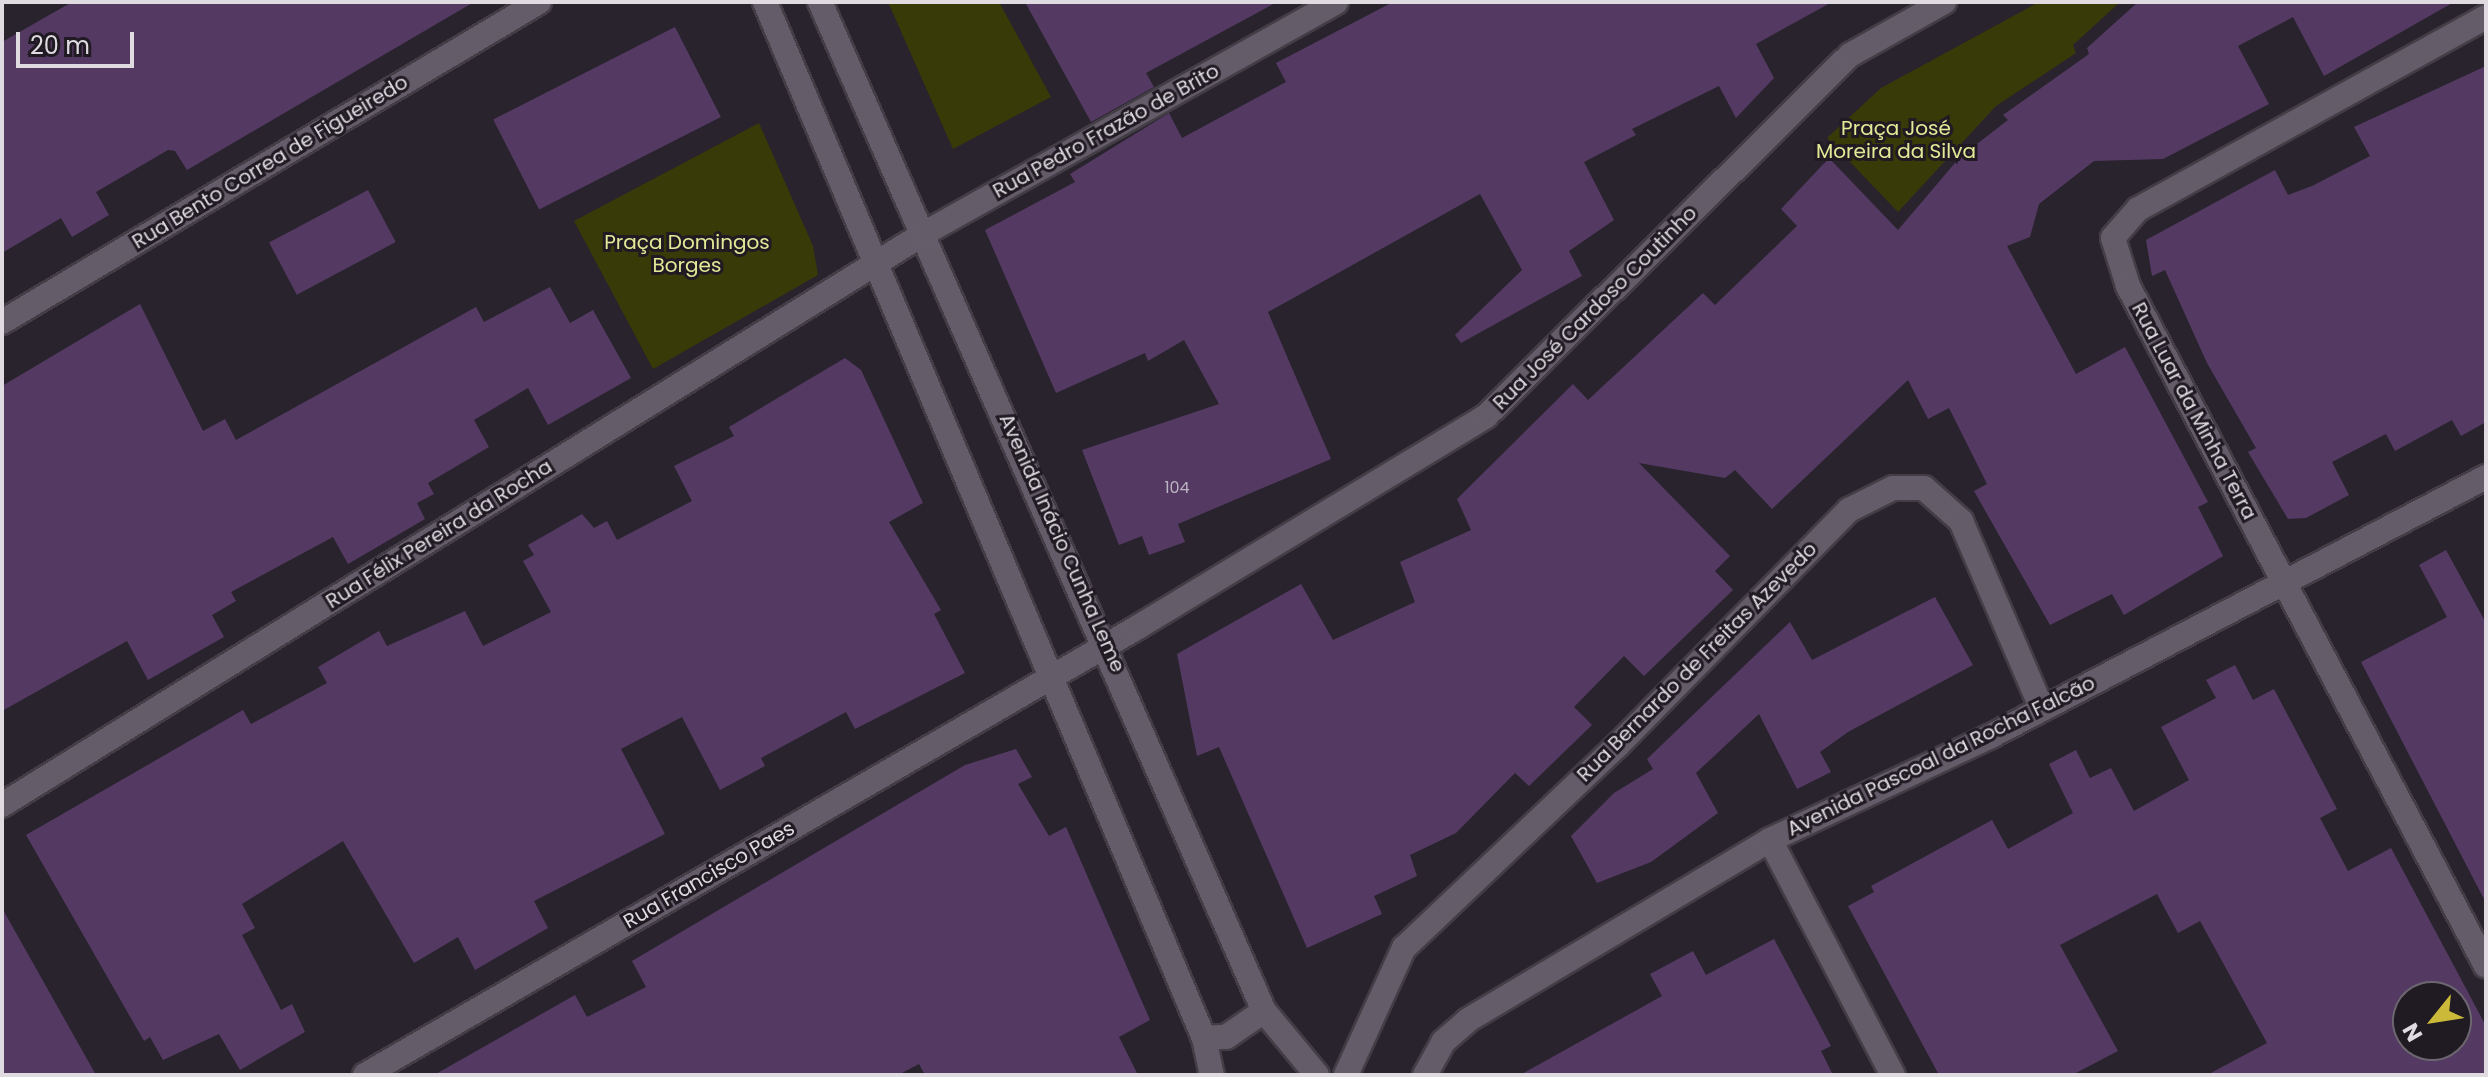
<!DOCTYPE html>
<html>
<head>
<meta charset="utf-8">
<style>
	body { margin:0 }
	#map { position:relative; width:2488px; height:1077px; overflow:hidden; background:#29232d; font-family:Poppins,sans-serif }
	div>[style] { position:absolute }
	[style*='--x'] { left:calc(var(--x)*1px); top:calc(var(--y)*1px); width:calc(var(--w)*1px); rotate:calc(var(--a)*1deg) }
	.green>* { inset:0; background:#383a08 }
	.building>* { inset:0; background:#543a63; transform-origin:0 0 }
	.roads { filter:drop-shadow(2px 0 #433e46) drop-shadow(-2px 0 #433e46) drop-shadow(0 2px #433e46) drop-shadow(0 -2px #433e46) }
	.minor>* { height:24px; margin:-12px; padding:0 12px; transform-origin:12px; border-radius:12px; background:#645d69 }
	span { translate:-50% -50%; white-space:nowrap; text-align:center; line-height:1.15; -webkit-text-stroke:6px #201a23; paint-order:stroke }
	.number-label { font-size:16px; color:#bcb3c2 }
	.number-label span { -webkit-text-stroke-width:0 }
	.park-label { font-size:20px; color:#e3e997 }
	.street-label { font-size:20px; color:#dfdbe1 }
	.frame { position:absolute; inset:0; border:4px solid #dfdbe1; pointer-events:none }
	.north { position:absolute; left:2392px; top:981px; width:80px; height:80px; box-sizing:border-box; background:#201a23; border:2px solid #6c676f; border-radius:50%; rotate:240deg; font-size:22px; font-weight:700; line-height:32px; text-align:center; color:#dfdbe1 }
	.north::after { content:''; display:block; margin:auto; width:28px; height:36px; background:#cbba39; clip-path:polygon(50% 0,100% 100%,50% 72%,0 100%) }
	.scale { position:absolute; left:16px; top:32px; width:118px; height:36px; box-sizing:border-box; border:4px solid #dfdbe1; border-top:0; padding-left:10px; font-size:24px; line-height:28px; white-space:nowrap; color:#dfdbe1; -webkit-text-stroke:6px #201a23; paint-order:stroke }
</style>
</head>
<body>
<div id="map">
	<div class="green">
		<div style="clip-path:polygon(888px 2px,999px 2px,1051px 97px,953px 149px)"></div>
		<div style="clip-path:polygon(2039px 2px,2120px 2px,2073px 45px,2076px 53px,1996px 106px,1898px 212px,1827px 138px,1881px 88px)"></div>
		<div style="clip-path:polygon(759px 123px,813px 246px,818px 275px,653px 369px,574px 221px)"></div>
	</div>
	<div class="building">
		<div style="clip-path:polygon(72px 2px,474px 2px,187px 170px,175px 151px,168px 150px,96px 192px,109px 215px,72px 237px,61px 218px,2px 253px,2px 42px)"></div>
		<div style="clip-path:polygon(1025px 2px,1277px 2px,1146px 73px,1154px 87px,1091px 122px)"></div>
		<div style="clip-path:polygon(1393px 2px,1832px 2px,1756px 44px,1774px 78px,1736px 118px,1719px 86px,1632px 129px,1636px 135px,1584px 162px,1614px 220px,1569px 251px,1582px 276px,1461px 343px,1455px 335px,1522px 270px,1480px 194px,1268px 312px,1331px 459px,1178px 524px,1185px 542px,1149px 555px,1142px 536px,1119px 545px,1082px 450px,1219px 404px,1184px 340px,1148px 361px,1145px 353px,1056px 393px,985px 230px,1075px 182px,1070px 174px,1169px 113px,1182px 138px,1286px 82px,1276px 63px)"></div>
		<div style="clip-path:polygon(2138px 2px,2454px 2px,2324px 76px,2293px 17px,2238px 46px,2269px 104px,2163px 159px,2094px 161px,2039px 204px,2030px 237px,2007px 246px,2076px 374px,2125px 347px,2208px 502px,2198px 507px,2223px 556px,2124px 615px,2112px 594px,2050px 625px,1974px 491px,1987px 484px,1949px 408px,1928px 419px,1908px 380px,1772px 509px,1735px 470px,1725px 478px,1639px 463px,1730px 556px,1715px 571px,1733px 590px,1644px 676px,1624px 656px,1574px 707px,1592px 725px,1529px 786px,1515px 773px,1456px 833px,1410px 855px,1417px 876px,1374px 896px,1382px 914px,1307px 948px,1219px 747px,1197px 756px,1177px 654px,1301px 584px,1333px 640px,1415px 602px,1400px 562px,1471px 530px,1457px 499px,1573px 384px,1588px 400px,1703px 293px,1715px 305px,1797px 226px,1781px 209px,1829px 158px,1898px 230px,1960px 157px,2008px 120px,2003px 115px,2089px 54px,2087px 48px)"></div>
		<div style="left:675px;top:27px;width:101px;height:204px;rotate:63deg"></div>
		<div style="clip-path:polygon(2486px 66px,2486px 422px,2461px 436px,2452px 420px,2395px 451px,2386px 434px,2332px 462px,2349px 495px,2306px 518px,2288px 519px,2248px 452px,2256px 448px,2207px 363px,2165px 270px,2152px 276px,2146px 240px,2275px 170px,2288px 195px,2312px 186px,2370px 156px,2354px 127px)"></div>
		<div style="left:368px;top:190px;width:59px;height:112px;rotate:62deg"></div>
		<div style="clip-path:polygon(550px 287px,570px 323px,593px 310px,631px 378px,548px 425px,528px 388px,474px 420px,489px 447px,428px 483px,434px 494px,417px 503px,425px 519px,348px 564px,333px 537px,231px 592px,236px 601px,212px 615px,224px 637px,148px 680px,127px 641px,2px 711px,2px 386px,140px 304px,203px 431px,225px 419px,236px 440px,476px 307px,484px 322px)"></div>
		<div style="clip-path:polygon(845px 358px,861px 370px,923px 503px,889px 522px,941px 610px,934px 614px,965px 673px,855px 729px,846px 712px,761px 758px,765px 766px,720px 790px,682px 717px,621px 749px,665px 834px,534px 901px,548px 928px,475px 970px,458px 937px,414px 963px,343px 841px,242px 904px,255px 928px,242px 935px,281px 1010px,292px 1004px,305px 1032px,240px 1070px,219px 1034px,163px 1060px,150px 1037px,144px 1041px,26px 835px,243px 710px,251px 724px,327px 683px,318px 667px,379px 631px,387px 646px,465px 611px,483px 646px,551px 612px,523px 561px,534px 555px,528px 545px,582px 514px,594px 528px,607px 521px,617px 540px,692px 501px,674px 466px,734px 436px,729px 427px)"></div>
		<div style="clip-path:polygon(2446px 550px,2486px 623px,2486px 903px,2361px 662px,2447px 617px,2419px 565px)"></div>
		<div style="clip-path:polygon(1935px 597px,1973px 665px,1848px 732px,1820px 752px,1831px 772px,1797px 789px,1759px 714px,1696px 773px,1718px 813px,1651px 862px,1597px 883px,1571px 836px,1614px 793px,1653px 769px,1647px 759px,1790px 622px,1812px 660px)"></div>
		<div style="clip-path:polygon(evenodd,2235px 665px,2253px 700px,2274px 689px,2337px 809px,2320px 818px,2348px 871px,2391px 848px,2486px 1026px,2486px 1075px,2207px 1075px,2267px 1043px,2200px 921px,2178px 933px,2157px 894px,2060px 945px,2118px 1051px,2072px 1075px,1939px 1075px,1848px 906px,1874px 892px,1871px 886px,1992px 820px,2008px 849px,2073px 813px,2049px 764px,2076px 750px,2090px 778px,2111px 768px,2134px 811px,2189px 780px,2161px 727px,2216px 698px,2206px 680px,2235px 665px,2408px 997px,2456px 997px,2456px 1045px,2408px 1045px,2408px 997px)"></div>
		<div style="clip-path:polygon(1016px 749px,1032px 777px,1018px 784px,1049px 836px,1066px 827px,1150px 1020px,1119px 1037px,1138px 1075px,925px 1075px,919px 1064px,898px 1075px,434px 1075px,575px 995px,587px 1017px,646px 987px,632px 961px,965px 765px)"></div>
		<div style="clip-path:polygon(2px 908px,96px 1075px,2px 1075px)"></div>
		<div style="clip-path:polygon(1774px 939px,1831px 1046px,1821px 1051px,1833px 1075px,1520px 1075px,1662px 996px,1650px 974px,1693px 951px,1706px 975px)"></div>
	</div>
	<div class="roads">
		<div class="minor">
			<div style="--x:765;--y:2;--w:1125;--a:67.04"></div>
			<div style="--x:1204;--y:1038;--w:38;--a:78"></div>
			<div style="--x:820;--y:2;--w:1102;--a:66.25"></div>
			<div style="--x:1264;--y:1011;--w:83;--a:50.4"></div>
			<div style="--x:2486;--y:17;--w:397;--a:151.1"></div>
			<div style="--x:2138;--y:209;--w:38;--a:131"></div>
			<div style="--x:2113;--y:238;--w:50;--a:72.6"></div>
			<div style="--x:2128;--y:286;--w:768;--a:62.23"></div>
			<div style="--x:2;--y:322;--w:625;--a:-30.79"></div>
			<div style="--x:2;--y:805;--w:1086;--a:-31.79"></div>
			<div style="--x:925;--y:233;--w:471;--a:-29.3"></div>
			<div style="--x:1770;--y:840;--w:265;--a:62.4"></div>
			<div style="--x:1204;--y:1038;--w:22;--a:-3"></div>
			<div style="--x:1226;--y:1037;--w:46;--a:-34.4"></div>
			<div style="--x:365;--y:1075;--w:893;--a:-30.09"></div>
			<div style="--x:1138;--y:627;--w:407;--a:-31.2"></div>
			<div style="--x:1486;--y:416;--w:513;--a:-44.76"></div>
			<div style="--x:1850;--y:55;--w:108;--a:-29.4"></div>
			<div style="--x:1346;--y:1075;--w:140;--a:-65.5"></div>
			<div style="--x:1404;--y:948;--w:294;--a:-43.5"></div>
			<div style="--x:1617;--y:746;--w:331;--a:-45.5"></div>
			<div style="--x:1849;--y:510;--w:49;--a:-26.6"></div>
			<div style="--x:1893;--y:488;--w:31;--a:0"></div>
			<div style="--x:1924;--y:488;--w:50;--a:41.7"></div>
			<div style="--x:1961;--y:521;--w:205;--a:66.7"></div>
			<div style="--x:1425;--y:1075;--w:38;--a:-61"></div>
			<div style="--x:1443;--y:1042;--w:33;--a:-41"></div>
			<div style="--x:1468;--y:1020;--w:352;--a:-30.8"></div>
			<div style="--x:1770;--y:840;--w:242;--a:-25.2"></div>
			<div style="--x:1989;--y:737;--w:561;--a:-27.62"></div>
		</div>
	</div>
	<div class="number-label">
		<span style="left:1177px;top:488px">104</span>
	</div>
	<div class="park-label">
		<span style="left:1896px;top:140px">Praça José<br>Moreira da Silva</span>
		<span style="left:687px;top:254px">Praça Domingos<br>Borges</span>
	</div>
	<div class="street-label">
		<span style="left:1106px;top:131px;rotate:-29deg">Rua Pedro Frazão de Brito</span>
		<span style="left:270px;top:162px;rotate:-31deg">Rua Bento Correa de Figueiredo</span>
		<span style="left:1595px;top:308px;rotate:-45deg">Rua José Cardoso Coutinho</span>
		<span style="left:2194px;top:411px;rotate:62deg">Rua Luar da Minha Terra</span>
		<span style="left:439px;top:534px;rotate:-32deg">Rua Félix Pereira da Rocha</span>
		<span style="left:1062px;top:543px;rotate:66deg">Avenida Inácio Cunha Leme</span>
		<span style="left:1697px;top:662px;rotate:-45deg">Rua Bernardo de Freitas Azevedo</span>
		<span style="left:1941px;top:756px;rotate:-26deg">Avenida Pascoal da Rocha Falcão</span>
		<span style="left:709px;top:875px;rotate:-30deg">Rua Francisco Paes</span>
	</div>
	<div class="frame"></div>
	<div class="north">N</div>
	<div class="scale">20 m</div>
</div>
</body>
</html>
